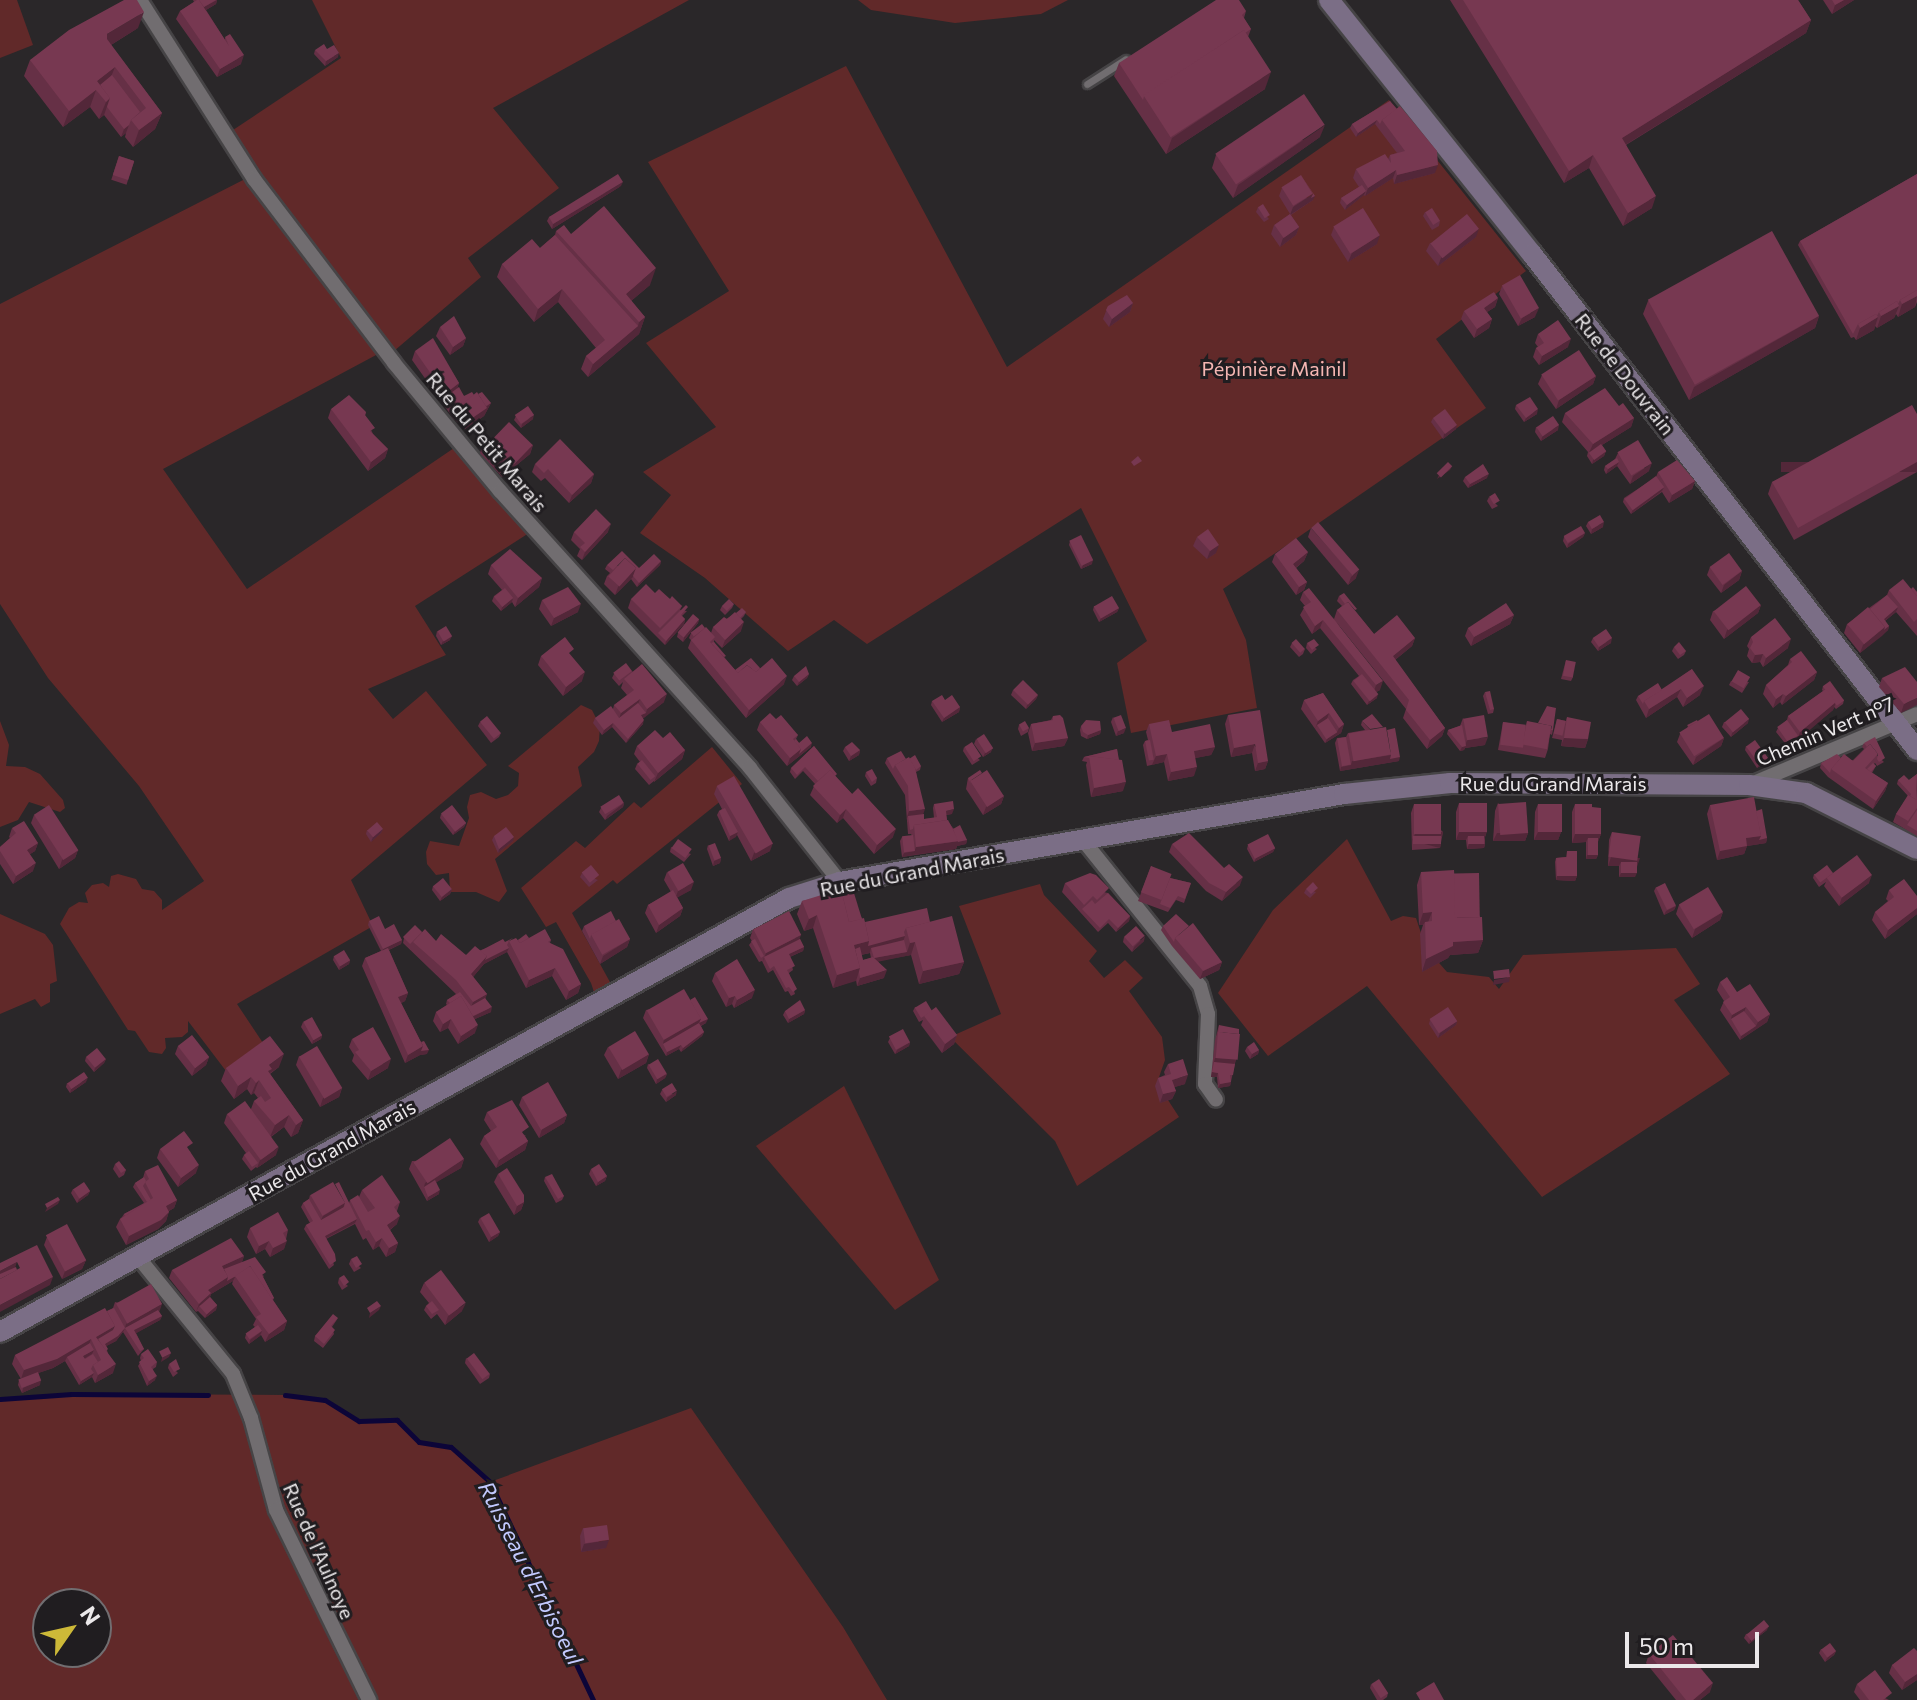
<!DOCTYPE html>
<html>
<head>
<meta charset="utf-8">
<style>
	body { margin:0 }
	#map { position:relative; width:1917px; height:1700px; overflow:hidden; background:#2a2729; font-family:Commissioner,sans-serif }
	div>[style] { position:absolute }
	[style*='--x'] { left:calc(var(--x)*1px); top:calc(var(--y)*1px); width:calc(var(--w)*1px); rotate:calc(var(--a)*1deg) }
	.green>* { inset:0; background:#612929 }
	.stream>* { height:5px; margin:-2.5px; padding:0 2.5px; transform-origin:2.5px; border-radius:2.5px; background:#0c0538 }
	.roads { filter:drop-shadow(2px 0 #464446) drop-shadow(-2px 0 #464446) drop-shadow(0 2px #464446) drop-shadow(0 -2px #464446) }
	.lane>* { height:7px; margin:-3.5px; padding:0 3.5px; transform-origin:3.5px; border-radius:3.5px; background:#716d70 }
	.street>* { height:14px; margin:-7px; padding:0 7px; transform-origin:7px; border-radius:7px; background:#716d70 }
	.secondary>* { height:20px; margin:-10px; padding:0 10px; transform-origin:10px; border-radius:10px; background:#7b6e86 }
	.wall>* { inset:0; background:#663046; transform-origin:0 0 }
	.shaded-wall>* { inset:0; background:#532739; transform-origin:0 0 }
	.building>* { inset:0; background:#773851; transform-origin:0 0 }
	span { translate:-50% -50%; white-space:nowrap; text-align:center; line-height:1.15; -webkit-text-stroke:6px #201d20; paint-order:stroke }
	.park-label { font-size:20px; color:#f5b6b2 }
	.street-label { font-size:20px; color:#ebe8ea }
	.water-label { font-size:22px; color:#c2c9fe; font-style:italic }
	.north { position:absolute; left:32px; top:1588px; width:80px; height:80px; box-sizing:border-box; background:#201d20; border:2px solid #716e71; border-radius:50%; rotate:56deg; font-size:22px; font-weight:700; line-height:32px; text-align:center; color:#ebe8ea }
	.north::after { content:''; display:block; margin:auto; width:28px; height:36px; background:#cdb938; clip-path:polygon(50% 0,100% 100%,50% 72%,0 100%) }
	.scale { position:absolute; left:1625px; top:1632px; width:134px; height:36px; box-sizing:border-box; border:4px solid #ebe8ea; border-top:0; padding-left:10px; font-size:24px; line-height:28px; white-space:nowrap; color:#ebe8ea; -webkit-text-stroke:6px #201d20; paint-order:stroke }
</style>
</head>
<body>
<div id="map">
	<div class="green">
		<div style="clip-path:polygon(0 0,17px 0,33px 45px,0 58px)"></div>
		<div style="clip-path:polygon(312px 0,689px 0,493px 108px,559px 188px,468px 258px,481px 277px,394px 351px,230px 132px,341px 58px)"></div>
		<div style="clip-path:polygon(858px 0,1068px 0,1041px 14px,955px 23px,871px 10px)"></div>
		<div style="clip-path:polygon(846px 66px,1007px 367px,1389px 100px,1526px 271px,1436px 339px,1486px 408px,1223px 589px,1246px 640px,1257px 708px,1131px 733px,1117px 663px,1147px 641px,1081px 508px,867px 644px,834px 620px,788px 651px,705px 578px,640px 533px,671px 495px,643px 472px,716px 427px,646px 343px,729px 291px,648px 162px)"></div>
		<div style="clip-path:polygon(247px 178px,378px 354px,163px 469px,247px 589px,454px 448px,529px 533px,415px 606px,446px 655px,368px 689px,393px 719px,426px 691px,487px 765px,351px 880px,373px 926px,237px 1004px,263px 1043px,226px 1071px,188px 1021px,188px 1032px,182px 1037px,165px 1038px,166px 1048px,162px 1054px,149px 1052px,135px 1031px,128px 1030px,60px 924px,69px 908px,79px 902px,88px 903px,85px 893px,92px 885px,103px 883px,109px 887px,111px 876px,118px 874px,136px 879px,142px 889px,154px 891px,162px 900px,162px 910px,204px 881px,139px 786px,48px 678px,0 604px,0 304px)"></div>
		<div style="clip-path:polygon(581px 705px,592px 710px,600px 726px,599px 741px,594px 752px,578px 767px,582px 786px,495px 859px,507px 891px,499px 902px,476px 892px,450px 892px,449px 873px,436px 875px,427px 864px,426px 852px,430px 841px,459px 846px,469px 818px,467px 807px,470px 795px,481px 792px,496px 799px,508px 795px,518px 786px,519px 773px,508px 766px)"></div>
		<div style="clip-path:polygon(0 721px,9px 745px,6px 766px,25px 767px,40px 774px,63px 800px,65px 808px,60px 812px,29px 802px,18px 820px,0 827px)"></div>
		<div style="clip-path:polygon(712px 747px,742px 784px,617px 884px,613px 880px,572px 913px,616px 993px,598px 1004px,591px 983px,556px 922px,546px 927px,521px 888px,576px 841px,585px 848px,634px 802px,641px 808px)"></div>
		<div style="clip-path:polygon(1347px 839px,1391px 921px,1403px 916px,1416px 918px,1426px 948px,1447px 972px,1489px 977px,1499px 989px,1523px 955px,1676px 948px,1700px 984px,1674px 1000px,1730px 1074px,1542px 1197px,1367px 986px,1268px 1056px,1218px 993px,1273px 910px)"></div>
		<div style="clip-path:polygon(1040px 884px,1044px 895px,1097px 951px,1089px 961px,1104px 978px,1125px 960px,1143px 978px,1129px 991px,1162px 1037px,1165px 1060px,1157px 1083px,1179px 1117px,1077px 1186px,1055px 1141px,950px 1037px,1001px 1014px,959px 906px)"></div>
		<div style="clip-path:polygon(0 914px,45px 934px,53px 945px,57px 981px,50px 984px,50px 1002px,41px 1007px,35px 999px,0 1014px)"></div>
		<div style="clip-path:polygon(844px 1086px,939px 1280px,895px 1310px,756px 1146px)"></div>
		<div style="clip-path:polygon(evenodd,72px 1394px,285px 1395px,325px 1400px,358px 1421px,397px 1420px,419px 1442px,451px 1447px,490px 1482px,691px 1408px,843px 1627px,887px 1700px,0 1700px,0 1399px,72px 1394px,48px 1604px,96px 1604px,96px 1652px,48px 1652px,48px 1604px)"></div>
	</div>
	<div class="stream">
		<div style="--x:285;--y:1395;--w:40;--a:7.1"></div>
		<div style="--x:325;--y:1400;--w:40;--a:32"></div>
		<div style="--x:359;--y:1421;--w:38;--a:-2"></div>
		<div style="--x:397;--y:1420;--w:31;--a:45"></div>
		<div style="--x:419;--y:1442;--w:32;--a:9"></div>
		<div style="--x:451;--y:1447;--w:52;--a:41.9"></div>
		<div style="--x:490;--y:1482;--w:241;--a:64.7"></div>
		<div style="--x:0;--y:1399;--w:72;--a:-4"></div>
		<div style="--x:72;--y:1394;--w:136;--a:0.4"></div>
	</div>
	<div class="roads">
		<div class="lane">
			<div style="--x:1087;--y:84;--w:46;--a:-32.7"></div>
		</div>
		<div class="street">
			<div style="--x:140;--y:0;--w:212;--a:57.5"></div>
			<div style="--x:254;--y:179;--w:231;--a:52.7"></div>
			<div style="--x:394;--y:363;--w:166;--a:50.4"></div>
			<div style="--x:500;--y:491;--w:373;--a:47.9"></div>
			<div style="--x:750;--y:768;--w:145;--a:51.7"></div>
			<div style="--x:1749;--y:785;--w:182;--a:-22.9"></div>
			<div style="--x:1083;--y:840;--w:187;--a:51.3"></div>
			<div style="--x:1200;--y:986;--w:29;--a:74"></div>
			<div style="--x:1208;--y:1014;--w:70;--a:92.5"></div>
			<div style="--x:1205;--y:1084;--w:19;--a:55"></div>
			<div style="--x:138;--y:1257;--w:151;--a:50.9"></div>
			<div style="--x:233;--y:1374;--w:48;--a:67.8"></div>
			<div style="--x:251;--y:1418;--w:95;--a:74.8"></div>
			<div style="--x:276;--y:1510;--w:212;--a:63.9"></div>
		</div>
		<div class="secondary">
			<div style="--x:1329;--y:0;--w:325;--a:51.4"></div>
			<div style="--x:1532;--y:254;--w:628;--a:52.18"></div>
			<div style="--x:0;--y:1332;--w:900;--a:-28.81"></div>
			<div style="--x:789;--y:898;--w:53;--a:-17.4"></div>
			<div style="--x:840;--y:882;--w:512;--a:-9.9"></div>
			<div style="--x:1344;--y:794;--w:107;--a:-5.9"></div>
			<div style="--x:1450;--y:783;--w:299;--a:0.4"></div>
			<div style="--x:1749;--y:785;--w:58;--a:8"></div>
			<div style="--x:1806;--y:793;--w:124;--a:26.8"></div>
		</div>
	</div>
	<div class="wall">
		<div style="clip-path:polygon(193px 0,217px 0,216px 4px,206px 10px,225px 40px,225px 37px,241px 64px,217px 77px,176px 19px,180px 11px,194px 2px)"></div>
		<div style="clip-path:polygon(1450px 0,1798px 0,1811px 20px,1806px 33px,1626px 145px,1652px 208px,1623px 226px,1589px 168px,1564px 183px)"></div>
		<div style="clip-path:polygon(1823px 0,1854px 0,1832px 14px)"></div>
		<div style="clip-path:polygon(1246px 11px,1244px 18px,1251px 29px,1248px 37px,1265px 89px,1166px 154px,1114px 76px,1119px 63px)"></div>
		<div style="clip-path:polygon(138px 28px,111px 45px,162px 113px,155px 129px,133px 147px,125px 137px,126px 133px,121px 137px,104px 115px,99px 119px,90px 107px,63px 127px,24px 76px,30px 60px)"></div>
		<div style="clip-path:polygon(315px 50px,338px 57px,325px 66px,314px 54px)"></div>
		<div style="clip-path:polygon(1390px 101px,1435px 173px,1394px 184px,1393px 178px,1365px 196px,1364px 195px,1345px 210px,1340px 203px,1341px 198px,1359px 187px,1353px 178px,1356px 169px,1388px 159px,1390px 155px,1397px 153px,1375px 124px,1356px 137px,1350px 128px,1352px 124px)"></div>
		<div style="clip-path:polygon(1320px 137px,1233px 198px,1212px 168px,1216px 155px)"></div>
		<div style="left:119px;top:156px;width:16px;height:25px;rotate:18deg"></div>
		<div style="clip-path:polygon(1917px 174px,1917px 302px,1915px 307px,1898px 317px,1896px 314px,1894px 318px,1877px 328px,1875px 326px,1874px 330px,1856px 340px,1854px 337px,1851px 338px,1798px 245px,1800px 241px)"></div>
		<div style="clip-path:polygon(621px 186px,552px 229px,547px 221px,549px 217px)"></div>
		<div style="clip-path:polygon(1282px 188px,1313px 200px,1291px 215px,1299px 227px,1296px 235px,1280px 247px,1271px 234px,1274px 225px,1290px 214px,1279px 196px)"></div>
		<div style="clip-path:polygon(1258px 207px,1269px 219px,1264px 222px,1256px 212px)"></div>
		<div style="clip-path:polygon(1425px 212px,1440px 221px,1439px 226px,1432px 230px,1423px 216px)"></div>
		<div style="clip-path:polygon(1334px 227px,1377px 244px,1348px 262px,1331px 235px)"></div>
		<div style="clip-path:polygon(556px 231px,571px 234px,650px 285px,631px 301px,645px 317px,639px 334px,588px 377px,581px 369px,586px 356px,596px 348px,558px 302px,534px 322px,497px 277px,502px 264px,540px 248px,555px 235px)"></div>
		<div style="clip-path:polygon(1476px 237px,1438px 266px,1426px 251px,1430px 243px)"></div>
		<div style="clip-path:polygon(1502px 286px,1535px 317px,1518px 326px,1499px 294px)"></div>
		<div style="clip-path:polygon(1498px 298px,1495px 307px,1487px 312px,1492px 319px,1489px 328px,1474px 338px,1461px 319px,1464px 311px)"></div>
		<div style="clip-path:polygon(1648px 301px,1819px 316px,1815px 328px,1689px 400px,1643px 314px)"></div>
		<div style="clip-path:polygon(1133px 303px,1130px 312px,1109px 327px,1103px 319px,1108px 306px)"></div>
		<div style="clip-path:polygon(440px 327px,466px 338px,463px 346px,450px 355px,436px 336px)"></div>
		<div style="clip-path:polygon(1538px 334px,1568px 347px,1539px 365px,1533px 357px,1536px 348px,1538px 347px,1535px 343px)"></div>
		<div style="clip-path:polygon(415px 351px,451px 370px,459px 383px,457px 389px,464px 396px,474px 395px,491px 403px,484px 416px,465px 429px,453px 418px,412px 360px)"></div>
		<div style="clip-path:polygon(1542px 375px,1596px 376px,1593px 384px,1556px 409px,1538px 384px)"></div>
		<div style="clip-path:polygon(1516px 405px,1537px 414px,1524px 422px,1515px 409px)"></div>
		<div style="clip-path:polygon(1619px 406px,1634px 418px,1631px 427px,1602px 445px,1606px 451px,1604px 456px,1592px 464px,1587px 456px,1588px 452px,1562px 422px,1565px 413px)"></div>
		<div style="clip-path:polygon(331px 409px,366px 412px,365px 416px,373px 434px,388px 449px,385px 458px,368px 471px,328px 418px)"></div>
		<div style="clip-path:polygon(1917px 414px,1917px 472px,1794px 540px,1768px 494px,1772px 482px)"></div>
		<div style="clip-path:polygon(516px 416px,533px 419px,521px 428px,514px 420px)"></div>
		<div style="clip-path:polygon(1433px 418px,1456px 429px,1443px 439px,1431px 422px)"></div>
		<div style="clip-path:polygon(1536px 427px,1558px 430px,1541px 441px,1535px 432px)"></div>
		<div style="clip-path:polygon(483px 444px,533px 445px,530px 454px,502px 477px,480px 453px)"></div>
		<div style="clip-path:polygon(1618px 453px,1649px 471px,1630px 484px,1617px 466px,1606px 474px,1604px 470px,1605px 466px,1615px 459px)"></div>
		<div style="clip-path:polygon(535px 464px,594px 474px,591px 483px,569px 503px,545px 478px,541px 481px,532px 472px)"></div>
		<div style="clip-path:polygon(1658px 472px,1695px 481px,1692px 489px,1669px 503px,1662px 492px,1631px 514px,1623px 502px,1624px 498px,1656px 477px)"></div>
		<div style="clip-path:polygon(1465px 477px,1487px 478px,1468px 488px,1463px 481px)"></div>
		<div style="clip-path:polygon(1489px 497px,1498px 506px,1492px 509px,1487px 501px)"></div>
		<div style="clip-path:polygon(1588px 522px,1603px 527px,1591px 534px,1586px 526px)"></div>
		<div style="clip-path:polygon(1311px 528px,1356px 578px,1348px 585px,1308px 537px)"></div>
		<div style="clip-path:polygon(574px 532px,608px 532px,582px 560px,577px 556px,580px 549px,571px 540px)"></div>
		<div style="clip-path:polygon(1585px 533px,1583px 537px,1567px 548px,1563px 541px,1564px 537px)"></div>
		<div style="clip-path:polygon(1197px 537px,1216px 553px,1207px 559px,1193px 546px)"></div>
		<div style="clip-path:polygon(1070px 541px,1092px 564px,1081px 569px,1069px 545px)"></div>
		<div style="clip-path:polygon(1308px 552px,1304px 561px,1296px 568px,1307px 582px,1304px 590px,1296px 595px,1272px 562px,1275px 554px)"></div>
		<div style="clip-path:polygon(661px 561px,660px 565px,637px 587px,631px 579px,615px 595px,604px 584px,607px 576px,610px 573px,605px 569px,607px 565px,639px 568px)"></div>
		<div style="clip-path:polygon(491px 565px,542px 578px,539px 587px,515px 607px,512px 602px,501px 611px,492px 601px,494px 596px,502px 590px,488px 574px)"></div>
		<div style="clip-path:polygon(1710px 567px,1742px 571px,1739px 580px,1721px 593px,1707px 575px)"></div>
		<div style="clip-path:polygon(1911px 589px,1917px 592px,1917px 636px,1896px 612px,1885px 621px,1889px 626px,1888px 630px,1860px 653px,1844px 633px,1847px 624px,1887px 595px,1889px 590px)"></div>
		<div style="clip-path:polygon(1303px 592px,1334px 619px,1337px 610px,1342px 606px,1337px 601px,1339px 596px,1356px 612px,1374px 634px,1415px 638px,1412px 646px,1395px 660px,1445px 728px,1442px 736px,1427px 749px,1403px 718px,1406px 709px,1337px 623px,1380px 690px,1376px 692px,1377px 698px,1367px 705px,1351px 684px,1353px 680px,1359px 676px,1320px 628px,1312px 634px,1300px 615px,1305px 606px,1300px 600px)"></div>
		<div style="clip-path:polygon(655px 593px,670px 599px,682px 606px,680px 610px,687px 611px,682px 616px,685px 619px,684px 624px,665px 645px,628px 608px,631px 599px)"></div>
		<div style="clip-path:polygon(542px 600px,578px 612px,551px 626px,539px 609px)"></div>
		<div style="clip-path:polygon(734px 604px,732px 608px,725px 615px,720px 610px,722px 606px)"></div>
		<div style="clip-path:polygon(1761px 605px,1758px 613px,1724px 639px,1710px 620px,1713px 611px)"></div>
		<div style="clip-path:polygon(1094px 606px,1119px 608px,1117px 612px,1099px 622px,1093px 610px)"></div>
		<div style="clip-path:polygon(746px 612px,744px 616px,741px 619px,741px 631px,722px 648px,714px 640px,714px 642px,725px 658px,735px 670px,760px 668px,784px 684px,746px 718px,688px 648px,691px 640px,689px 638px,691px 633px,705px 628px,711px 633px,713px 627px,736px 613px)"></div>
		<div style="clip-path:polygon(1514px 615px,1510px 624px,1471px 646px,1465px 636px,1468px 628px)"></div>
		<div style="clip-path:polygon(699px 619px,698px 623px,683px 642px,677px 637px,678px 633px)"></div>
		<div style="clip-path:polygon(437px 631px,450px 640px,441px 645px,436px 636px)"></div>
		<div style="clip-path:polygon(1751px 637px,1788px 648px,1763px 667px,1760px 662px,1752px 663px,1747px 656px,1749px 649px,1747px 646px)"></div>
		<div style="clip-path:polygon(1593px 638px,1611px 643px,1598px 651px,1591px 642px)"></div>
		<div style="clip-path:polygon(1292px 643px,1305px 649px,1303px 654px,1299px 657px,1290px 647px)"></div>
		<div style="clip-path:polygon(1307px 643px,1317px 649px,1311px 654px,1306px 648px)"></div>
		<div style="clip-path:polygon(1674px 647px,1686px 651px,1684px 655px,1678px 659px,1672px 651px)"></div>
		<div style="clip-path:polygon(541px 656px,571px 656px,582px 681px,563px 696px,538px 665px)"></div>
		<div style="clip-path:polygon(1790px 659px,1817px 672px,1814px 680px,1782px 705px,1780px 702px,1773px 708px,1763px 694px,1766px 685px,1788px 665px)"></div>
		<div style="clip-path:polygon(1566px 660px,1573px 677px,1571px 681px,1561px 679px)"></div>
		<div style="clip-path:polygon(1692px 669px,1700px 695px,1683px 707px,1677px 697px,1646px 718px,1636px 700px,1638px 696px,1662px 690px)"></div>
		<div style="clip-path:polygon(632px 671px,664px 702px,643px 718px,643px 724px,626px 743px,612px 727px,602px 735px,593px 723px,595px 718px,613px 709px,614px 705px,627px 695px,621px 688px,623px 682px,619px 686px,612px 678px,614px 674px)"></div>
		<div style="clip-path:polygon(809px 674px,807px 678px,797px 686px,792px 680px,794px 676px)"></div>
		<div style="clip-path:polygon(1882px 678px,1917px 682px,1901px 713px,1879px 687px)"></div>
		<div style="clip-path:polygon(1731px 681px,1749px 682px,1742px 693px,1729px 685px)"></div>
		<div style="clip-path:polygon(1823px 686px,1844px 700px,1843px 704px,1836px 709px,1834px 707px,1833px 710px,1788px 747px,1776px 732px,1778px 728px,1787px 720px,1788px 716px,1823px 691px,1822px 690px)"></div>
		<div style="clip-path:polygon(1013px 690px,1038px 695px,1036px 699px,1026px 709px,1011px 695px)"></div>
		<div style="clip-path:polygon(1485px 692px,1494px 709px,1493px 713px,1488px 714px,1483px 696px)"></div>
		<div style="clip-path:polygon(1323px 693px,1344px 724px,1341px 733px,1325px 743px,1301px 709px,1304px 700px)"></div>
		<div style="clip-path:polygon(945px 700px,960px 707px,959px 712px,942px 722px,931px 705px,932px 701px)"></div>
		<div style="clip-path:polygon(1228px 715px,1268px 761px,1265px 769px,1255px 771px,1252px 753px,1231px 757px,1225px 724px)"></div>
		<div style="clip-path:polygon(1053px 716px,1068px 738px,1064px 746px,1032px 751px,1028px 733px,1031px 724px,1051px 720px)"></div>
		<div style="clip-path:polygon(1113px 717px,1124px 733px,1116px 736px,1111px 722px)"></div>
		<div style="clip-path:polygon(1567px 717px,1588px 739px,1585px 748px,1561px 746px,1562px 740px,1552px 738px,1557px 719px,1566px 721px)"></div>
		<div style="clip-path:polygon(1463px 718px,1485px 745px,1465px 748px,1464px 750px,1460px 751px,1447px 734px,1448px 730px,1460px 726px)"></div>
		<div style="clip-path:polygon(776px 719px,798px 735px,796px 739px,799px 743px,811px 747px,787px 766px,757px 730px,760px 722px)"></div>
		<div style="clip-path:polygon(1362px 721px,1399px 761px,1340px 771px,1335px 743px,1337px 738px,1346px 737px,1348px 733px,1365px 730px,1361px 725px)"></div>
		<div style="clip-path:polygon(1527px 721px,1553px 730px,1552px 735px,1550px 734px,1548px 749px,1545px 758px,1498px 750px,1503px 722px,1526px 726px)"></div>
		<div style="clip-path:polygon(480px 722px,501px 733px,499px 737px,491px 743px,478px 726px)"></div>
		<div style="clip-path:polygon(1698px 722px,1724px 738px,1721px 746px,1693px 765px,1677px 742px,1680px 734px,1687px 729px,1688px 726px)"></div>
		<div style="clip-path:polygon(1724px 722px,1748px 723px,1731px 737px,1722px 727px)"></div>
		<div style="clip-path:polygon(1149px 724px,1215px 747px,1211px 755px,1195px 758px,1194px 776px,1168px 781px,1164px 762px,1147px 766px,1143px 745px,1145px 741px,1148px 740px,1146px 732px)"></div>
		<div style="clip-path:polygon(1019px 725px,1029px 728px,1028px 732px,1021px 736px,1018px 729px)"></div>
		<div style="clip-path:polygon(1081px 726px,1101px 730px,1100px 734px,1087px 739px,1081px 736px,1080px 730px)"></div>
		<div style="clip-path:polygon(663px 738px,685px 750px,682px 759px,654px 782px,654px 781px,649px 785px,635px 769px,637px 764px,640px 762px,634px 754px,637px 746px)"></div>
		<div style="clip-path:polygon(976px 739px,991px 752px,983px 757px,974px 744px)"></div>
		<div style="clip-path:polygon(1864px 743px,1884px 762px,1877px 766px,1875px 763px,1874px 764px,1876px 766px,1872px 773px,1888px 783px,1885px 791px,1873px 809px,1828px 777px,1820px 768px,1821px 763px,1853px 760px,1864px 749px,1862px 747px)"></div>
		<div style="clip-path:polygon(814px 746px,836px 777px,893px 837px,874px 854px,843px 818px,837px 823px,810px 795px,815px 784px,803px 771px,795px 779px,790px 772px,791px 768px)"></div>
		<div style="clip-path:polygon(1746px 746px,1768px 758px,1766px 762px,1757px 768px,1745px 750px)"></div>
		<div style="clip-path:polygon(845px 747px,860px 750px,859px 755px,849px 761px,843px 751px)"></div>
		<div style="clip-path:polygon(964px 747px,980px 760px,972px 765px,963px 751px)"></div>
		<div style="clip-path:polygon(1117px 749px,1123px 791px,1091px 797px,1086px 765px,1087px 762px,1082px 761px,1084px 757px)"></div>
		<div style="clip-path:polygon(887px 758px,921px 766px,920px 770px,916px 772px,924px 819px,934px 818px,933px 808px,934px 804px,952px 814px,946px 815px,947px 820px,953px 828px,967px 840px,966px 844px,957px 846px,956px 849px,902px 857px,900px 841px,902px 837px,912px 836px,911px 834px,908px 834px,905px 795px,885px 763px)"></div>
		<div style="clip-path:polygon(866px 772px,877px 778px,876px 783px,871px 786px,865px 776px)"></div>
		<div style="clip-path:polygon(1917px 774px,1917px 836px,1893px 822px,1896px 814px,1908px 796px,1897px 784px,1898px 780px,1909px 780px)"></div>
		<div style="clip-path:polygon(968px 778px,1004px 796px,1001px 804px,983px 815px,966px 789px)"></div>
		<div style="clip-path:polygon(717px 786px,770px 851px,751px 861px,737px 835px,729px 841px,717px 815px,719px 811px,722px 809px,714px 794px)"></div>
		<div style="clip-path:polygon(624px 803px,623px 807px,605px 820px,599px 812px,601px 808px)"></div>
		<div style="clip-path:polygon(1459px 803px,1487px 831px,1485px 837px,1485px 844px,1484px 848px,1467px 849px,1466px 840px,1456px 840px,1456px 812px)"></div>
		<div style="clip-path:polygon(1498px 803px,1528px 833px,1525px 841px,1493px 841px,1495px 811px)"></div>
		<div style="clip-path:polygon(1414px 804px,1443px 832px,1440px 848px,1412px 850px,1411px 813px)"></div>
		<div style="clip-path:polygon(1538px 804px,1561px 832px,1558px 840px,1534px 840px,1535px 812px)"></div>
		<div style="clip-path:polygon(1575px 804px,1592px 807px,1601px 834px,1598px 841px,1598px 855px,1596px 859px,1586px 859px,1586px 842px,1572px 843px,1572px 812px)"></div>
		<div style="clip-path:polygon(1710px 805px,1756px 811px,1767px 838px,1766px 843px,1747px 846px,1744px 854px,1717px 860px,1707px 814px)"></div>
		<div style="clip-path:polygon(441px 814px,466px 823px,464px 827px,453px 835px,440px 818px)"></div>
		<div style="clip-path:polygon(34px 815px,78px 850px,75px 858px,59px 869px,31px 823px)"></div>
		<div style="clip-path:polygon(12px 828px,38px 843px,35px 851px,30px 854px,33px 871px,13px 884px,0 864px,0 847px,10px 838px,9px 837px)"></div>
		<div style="clip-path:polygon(383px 829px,381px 833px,371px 842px,366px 834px,367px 830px)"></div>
		<div style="clip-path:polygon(1612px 832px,1637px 866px,1635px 877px,1619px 877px,1619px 866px,1608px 866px,1609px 840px)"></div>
		<div style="clip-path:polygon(494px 836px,513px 841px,498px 853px,492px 840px)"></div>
		<div style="clip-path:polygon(1172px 844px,1240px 885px,1222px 901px,1206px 891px,1169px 852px)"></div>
		<div style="clip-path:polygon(708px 845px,721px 858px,720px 863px,713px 866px,707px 849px)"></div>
		<div style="clip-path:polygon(1248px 845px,1275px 848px,1273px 852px,1254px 862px,1247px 849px)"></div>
		<div style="clip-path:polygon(671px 847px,691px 854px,684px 862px,670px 852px)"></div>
		<div style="clip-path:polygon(1567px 851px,1577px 876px,1575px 881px,1556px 880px,1555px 862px,1556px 858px,1566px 857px)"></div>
		<div style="clip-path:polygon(1151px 866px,1170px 878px,1191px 883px,1184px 903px,1176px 900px,1168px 912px,1138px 901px)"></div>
		<div style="clip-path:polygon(667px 872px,691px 890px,677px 897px,683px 908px,680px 916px,656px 933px,645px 913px,648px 905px,671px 892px,664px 880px)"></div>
		<div style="clip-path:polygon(1421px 872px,1454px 874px,1480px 917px,1483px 940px,1478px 953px,1450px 955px,1448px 958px,1422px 972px,1420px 934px,1423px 925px,1419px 925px,1417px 885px)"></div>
		<div style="clip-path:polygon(582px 873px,598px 880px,589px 887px,580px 877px)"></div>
		<div style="clip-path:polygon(1833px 873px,1869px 883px,1839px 906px,1824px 886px,1826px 882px,1819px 887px,1813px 878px,1814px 874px)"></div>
		<div style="clip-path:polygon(1065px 883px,1108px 893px,1130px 916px,1129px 921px,1116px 932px,1108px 923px,1098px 932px,1062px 892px)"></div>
		<div style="clip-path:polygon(433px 886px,452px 889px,450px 894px,440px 901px,432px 890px)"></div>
		<div style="clip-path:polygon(1656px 887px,1676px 906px,1674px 910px,1664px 915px,1654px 891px)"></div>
		<div style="clip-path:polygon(1306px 889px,1316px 892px,1310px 898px,1304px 893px)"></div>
		<div style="clip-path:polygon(1889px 890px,1917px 896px,1917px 914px,1885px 939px,1872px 920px,1875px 912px,1888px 901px,1886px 899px)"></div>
		<div style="clip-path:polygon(evenodd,842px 893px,865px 922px,930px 922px,964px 962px,959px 974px,919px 984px,911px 955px,878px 961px,884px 978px,857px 986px,856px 980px,833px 988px,813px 928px,804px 931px,797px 914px,802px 901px,842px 893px,870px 953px,871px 958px,863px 960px,861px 955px,870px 953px)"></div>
		<div style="clip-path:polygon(1679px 905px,1723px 912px,1720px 920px,1692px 938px,1676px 914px)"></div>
		<div style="clip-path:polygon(369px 921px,402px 940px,401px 944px,389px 950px,408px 993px,405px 1001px,401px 1003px,427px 1054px,420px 1055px,405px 1063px,362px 966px,365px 958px,381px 951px,368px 925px)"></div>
		<div style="clip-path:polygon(616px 921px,630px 939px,627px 947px,600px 964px,582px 931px,584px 926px)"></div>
		<div style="clip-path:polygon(1163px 926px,1222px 962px,1219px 970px,1200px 979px,1172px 946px,1161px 930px)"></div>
		<div style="clip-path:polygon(753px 929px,800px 939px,804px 947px,803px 951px,790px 957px,793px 970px,789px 973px,795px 994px,791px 996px,788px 991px,785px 992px,773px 970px,768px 973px,762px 961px,759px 962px,749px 945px,752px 941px,750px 938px)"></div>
		<div style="clip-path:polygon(422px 932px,436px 941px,466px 955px,505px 942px,529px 938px,551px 940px,550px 943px,581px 984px,578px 993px,566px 1000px,552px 976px,526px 988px,507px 952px,484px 964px,473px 977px,487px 994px,485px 998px,491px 1012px,475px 1019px,475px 1033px,458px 1044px,448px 1028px,440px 1032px,433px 1021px,436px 1012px,447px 1005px,446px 1004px,447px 1000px,456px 994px,403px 943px,404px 938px)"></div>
		<div style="clip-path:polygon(1124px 937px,1144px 941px,1132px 952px,1123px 942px)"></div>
		<div style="clip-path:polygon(334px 956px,350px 960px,349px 964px,339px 970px,333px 960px)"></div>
		<div style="clip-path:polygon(715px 973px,752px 998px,734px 1008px,732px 1004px,726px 1007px,712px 981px)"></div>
		<div style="clip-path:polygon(1720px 982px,1770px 1014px,1767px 1022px,1740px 1040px,1720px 1010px,1724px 1001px,1717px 990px)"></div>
		<div style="clip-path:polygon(690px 1000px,706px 1023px,701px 1026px,704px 1032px,702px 1036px,681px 1052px,679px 1049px,666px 1056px,643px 1018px,646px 1010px)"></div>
		<div style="clip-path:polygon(915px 1007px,932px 1011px,957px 1035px,954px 1044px,942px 1053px,921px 1025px,923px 1020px,919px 1022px,913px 1011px)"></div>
		<div style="clip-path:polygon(805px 1010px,804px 1014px,788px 1023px,783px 1015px,785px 1011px)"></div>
		<div style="clip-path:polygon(1430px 1020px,1457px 1021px,1456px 1025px,1438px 1038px,1429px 1024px)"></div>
		<div style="clip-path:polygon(303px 1022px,322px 1035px,321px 1039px,312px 1044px,301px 1027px)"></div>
		<div style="clip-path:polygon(1219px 1025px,1236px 1059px,1230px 1086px,1218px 1088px,1217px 1077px,1211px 1077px,1215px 1040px)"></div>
		<div style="clip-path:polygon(890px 1038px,910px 1042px,909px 1046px,895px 1054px,888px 1042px)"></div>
		<div style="clip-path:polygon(352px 1039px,388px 1068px,368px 1080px,352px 1061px,354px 1055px,349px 1047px)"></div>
		<div style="clip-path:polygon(178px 1046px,209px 1057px,206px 1065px,192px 1076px,175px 1054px)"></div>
		<div style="clip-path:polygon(608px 1047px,649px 1054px,646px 1063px,618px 1079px,604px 1055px)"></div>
		<div style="clip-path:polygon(1247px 1047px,1259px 1050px,1258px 1054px,1250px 1059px,1245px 1051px)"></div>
		<div style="clip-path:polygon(299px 1056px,342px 1088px,339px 1097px,320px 1107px,296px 1065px)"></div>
		<div style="clip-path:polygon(86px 1057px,106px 1059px,104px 1063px,94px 1072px,85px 1061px)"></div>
		<div style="clip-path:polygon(648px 1064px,667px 1074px,665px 1078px,656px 1084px,647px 1068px)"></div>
		<div style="clip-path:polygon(1168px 1064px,1185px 1084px,1174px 1087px,1176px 1091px,1172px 1099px,1160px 1103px,1155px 1086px,1158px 1078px,1165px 1075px,1164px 1072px)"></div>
		<div style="clip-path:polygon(279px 1067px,270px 1074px,303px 1120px,298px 1133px,291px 1137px,284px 1127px,271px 1137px,276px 1155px,257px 1168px,256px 1167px,251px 1171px,242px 1159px,244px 1155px,246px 1153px,224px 1123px,227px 1114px,251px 1109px,254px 1101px,258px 1098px,254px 1093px,251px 1095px,247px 1089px,234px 1099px,221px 1081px,226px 1068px)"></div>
		<div style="clip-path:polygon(86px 1082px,70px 1093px,66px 1087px,67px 1083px)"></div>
		<div style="clip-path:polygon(662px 1090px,676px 1095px,666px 1102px,660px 1094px)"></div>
		<div style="clip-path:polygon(522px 1097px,567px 1115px,564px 1123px,539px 1138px,519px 1105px)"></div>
		<div style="clip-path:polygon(487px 1112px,526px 1136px,525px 1136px,528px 1141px,525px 1150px,496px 1168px,480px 1144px,484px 1136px,491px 1131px,484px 1120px)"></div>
		<div style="clip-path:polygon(160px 1149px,190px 1151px,196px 1173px,178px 1187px,157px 1158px)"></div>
		<div style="clip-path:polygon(464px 1159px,461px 1168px,436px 1182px,439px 1194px,427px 1201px,409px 1169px,412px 1161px)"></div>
		<div style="clip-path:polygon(115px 1164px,126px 1170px,124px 1175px,119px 1178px,113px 1169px)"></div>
		<div style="clip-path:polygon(591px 1169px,607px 1176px,605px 1181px,596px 1186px,589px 1174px)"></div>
		<div style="clip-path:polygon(145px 1171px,177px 1200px,174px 1208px,169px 1211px,166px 1221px,158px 1229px,126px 1245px,116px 1227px,120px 1219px,122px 1217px,124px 1214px,144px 1203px,133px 1187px,135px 1183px,143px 1178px)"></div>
		<div style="clip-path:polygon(498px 1174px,524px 1202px,521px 1210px,514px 1215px,494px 1182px)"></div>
		<div style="clip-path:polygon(545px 1177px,564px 1196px,562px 1200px,556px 1203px,544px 1181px)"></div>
		<div style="clip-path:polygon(73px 1189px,90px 1191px,88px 1195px,77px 1203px,71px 1193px)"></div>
		<div style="clip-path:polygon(362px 1190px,400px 1202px,397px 1211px,397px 1224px,390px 1230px,398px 1243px,395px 1252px,386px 1257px,379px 1246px,373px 1250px,366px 1238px,363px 1240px,355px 1224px,326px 1239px,334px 1265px,329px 1269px,304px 1229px,306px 1225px,310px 1223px,301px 1207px,303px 1203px,309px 1199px,310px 1195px,349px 1203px,350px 1200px,359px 1197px)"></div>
		<div style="clip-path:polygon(480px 1218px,500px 1232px,498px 1236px,489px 1242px,478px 1222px)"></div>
		<div style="clip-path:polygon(250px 1228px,288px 1230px,284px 1249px,270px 1257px,265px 1249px,256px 1254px,247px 1237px)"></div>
		<div style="clip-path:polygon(47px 1237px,86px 1260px,82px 1269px,62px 1279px,44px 1245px)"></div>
		<div style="clip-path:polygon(244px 1256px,242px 1262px,264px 1276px,263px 1277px,274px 1298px,273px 1300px,287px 1321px,284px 1330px,265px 1342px,261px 1335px,249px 1344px,245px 1338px,246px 1334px,255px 1327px,253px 1325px,256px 1319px,232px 1284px,233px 1281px,211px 1294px,210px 1297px,217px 1305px,216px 1310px,205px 1318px,198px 1311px,196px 1312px,169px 1278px,172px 1270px)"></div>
		<div style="clip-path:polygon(351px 1259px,361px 1268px,354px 1272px,349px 1264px)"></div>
		<div style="clip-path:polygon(339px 1278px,348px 1286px,342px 1290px,338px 1283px)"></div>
		<div style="clip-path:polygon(424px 1283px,462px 1311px,445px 1325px,437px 1314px,431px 1319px,424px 1310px,426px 1306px,429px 1303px,420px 1292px)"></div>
		<div style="clip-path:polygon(115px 1302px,159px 1312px,162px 1316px,160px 1320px,136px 1333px,144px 1349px,138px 1356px,123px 1332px,116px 1341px,106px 1346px,113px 1373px,95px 1383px,92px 1377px,79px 1385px,65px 1361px,53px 1368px,38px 1373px,40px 1385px,22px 1393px,18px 1385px,19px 1380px,29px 1376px,21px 1379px,12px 1364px,15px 1355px,107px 1311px,113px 1308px)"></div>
		<div style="clip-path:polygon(338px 1318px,332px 1327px,334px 1334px,323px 1348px,314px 1341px,315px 1336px)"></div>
		<div style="clip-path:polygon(141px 1354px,157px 1362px,156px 1367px,153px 1369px,155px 1380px,147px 1386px,138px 1366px,141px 1361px,140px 1358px)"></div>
		<div style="clip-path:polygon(466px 1358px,490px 1374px,489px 1378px,480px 1384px,465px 1363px)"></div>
		<div style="clip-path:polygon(169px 1364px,178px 1373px,173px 1377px,168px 1368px)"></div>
		<div style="clip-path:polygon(583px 1528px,606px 1548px,581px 1552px,580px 1536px)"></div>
		<div style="clip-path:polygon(1767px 1630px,1749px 1644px,1744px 1638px,1746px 1634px)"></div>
		<div style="clip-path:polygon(1821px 1649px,1836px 1651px,1834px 1655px,1825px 1662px,1819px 1653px)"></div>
		<div style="clip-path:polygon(1917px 1651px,1917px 1680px,1902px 1690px,1889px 1673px,1892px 1665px)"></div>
		<div style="clip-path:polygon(1649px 1654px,1710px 1692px,1700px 1700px,1676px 1700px,1646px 1663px)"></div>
		<div style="clip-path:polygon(1371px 1684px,1388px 1693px,1387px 1697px,1383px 1700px,1377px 1700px,1370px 1688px)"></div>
		<div style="clip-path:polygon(1857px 1684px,1889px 1700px,1860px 1700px,1854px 1692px)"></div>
	</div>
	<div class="shaded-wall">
		<div style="clip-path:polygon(217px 0,216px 4px,201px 13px,202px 8px)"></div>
		<div style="clip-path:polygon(1844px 0,1854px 0,1832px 14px,1835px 5px)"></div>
		<div style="clip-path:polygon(144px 12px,138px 28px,101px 51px,107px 34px)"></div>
		<div style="clip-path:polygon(1811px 20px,1806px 33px,1617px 150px,1622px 138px)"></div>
		<div style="clip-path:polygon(339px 53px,338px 57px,325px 66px,326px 61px)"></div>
		<div style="clip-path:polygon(244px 55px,241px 64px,217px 77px,220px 69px)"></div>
		<div style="clip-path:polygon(115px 67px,108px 84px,96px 90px,90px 107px,63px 127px,69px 111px,97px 81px)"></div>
		<div style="clip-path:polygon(1271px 72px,1265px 89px,1166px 154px,1172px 138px)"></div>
		<div style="clip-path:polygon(110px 98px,104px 115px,99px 119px,106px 102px)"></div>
		<div style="clip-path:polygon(162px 113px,155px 129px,133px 147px,139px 130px)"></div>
		<div style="clip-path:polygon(1377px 120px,1375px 124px,1356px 137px,1358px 133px)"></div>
		<div style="clip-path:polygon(129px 125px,126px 133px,121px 137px,124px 129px)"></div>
		<div style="clip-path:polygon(1325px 125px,1320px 137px,1233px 198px,1238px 185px)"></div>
		<div style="clip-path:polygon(1593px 155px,1589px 168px,1564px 183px,1569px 171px)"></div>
		<div style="clip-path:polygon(1438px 165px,1435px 173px,1394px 184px,1397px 175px)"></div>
		<div style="clip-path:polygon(1396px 170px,1393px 178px,1365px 196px,1368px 188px)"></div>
		<div style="clip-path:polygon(623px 182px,621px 186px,552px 229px,553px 224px)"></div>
		<div style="clip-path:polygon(1366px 191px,1364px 195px,1345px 210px,1347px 205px)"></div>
		<div style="clip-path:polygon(1313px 194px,1315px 196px,1313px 200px,1290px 215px,1293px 207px)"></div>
		<div style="clip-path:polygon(1656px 196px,1652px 208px,1623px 226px,1628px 213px)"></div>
		<div style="clip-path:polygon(1299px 227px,1296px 235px,1280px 247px,1283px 238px)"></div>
		<div style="clip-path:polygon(1479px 229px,1476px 237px,1438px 266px,1441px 258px)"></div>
		<div style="clip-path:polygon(1380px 235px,1377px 244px,1348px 262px,1352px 253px)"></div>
		<div style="clip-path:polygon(656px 268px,650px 285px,625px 306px,626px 294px)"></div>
		<div style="clip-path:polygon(562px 289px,558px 302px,534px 322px,538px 309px)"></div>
		<div style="clip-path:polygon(1917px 296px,1915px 307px,1898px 317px,1902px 304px)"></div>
		<div style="clip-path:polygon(1498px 298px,1495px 307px,1481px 316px,1484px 308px)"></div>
		<div style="clip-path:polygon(1133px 303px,1130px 312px,1109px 327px,1112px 319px)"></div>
		<div style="clip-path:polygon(1899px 306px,1894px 318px,1877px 328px,1881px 316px)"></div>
		<div style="clip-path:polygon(1539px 308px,1535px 317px,1518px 326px,1522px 318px)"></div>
		<div style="clip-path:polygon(1819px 316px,1815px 328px,1689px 400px,1694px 387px)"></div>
		<div style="clip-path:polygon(645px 317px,639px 334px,588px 377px,593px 364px,638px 326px,639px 322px)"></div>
		<div style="clip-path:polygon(1878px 317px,1874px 330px,1856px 340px,1860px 328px)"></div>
		<div style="clip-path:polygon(1492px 319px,1489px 328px,1474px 338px,1477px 329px)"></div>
		<div style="clip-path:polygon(466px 338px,463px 346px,450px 355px,453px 347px)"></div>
		<div style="clip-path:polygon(1571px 339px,1568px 347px,1539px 365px,1542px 356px)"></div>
		<div style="clip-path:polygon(1596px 376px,1593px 384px,1556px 409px,1559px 400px)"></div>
		<div style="clip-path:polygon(459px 383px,456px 391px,444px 398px,445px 394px)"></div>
		<div style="clip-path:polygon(491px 403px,484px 416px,465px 429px,468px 421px)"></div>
		<div style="clip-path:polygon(1538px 409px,1537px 414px,1524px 422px,1526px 418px)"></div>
		<div style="clip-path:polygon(534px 415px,533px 419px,521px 428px,522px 424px)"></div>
		<div style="clip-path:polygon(1634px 418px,1631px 427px,1589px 453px,1593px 444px)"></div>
		<div style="clip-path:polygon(1457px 425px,1456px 429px,1443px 439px,1444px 434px)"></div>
		<div style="clip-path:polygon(1559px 425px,1558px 430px,1541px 441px,1542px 437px)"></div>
		<div style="clip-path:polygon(533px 445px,530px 454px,502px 477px,505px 469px)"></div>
		<div style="clip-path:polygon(388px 449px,385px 458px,368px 471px,371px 462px)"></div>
		<div style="clip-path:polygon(1606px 451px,1604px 456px,1592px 464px,1593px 460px)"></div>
		<div style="clip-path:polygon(1619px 462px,1617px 466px,1606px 474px,1608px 469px)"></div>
		<div style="left:1917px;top:462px;width:10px;height:136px;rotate:90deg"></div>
		<div style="clip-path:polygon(1652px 463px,1649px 471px,1630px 484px,1633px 476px)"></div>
		<div style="clip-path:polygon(1452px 466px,1450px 470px,1437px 479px,1439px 475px)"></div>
		<div style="clip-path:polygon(594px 474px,591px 483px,569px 503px,572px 495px)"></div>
		<div style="clip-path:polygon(1489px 474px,1487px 478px,1468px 488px,1470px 484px)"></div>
		<div style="clip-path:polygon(1695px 481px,1692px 489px,1669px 503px,1672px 495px)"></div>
		<div style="clip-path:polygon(1664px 487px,1662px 491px,1631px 514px,1633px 509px)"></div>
		<div style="clip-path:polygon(1604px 522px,1603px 527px,1591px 534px,1592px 529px)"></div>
		<div style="clip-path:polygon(611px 524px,608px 532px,582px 560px,585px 552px)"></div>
		<div style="clip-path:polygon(1585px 533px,1583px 537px,1567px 548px,1568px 544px)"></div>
		<div style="clip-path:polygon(1219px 545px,1216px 553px,1207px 559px,1210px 551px)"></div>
		<div style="clip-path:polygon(1308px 552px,1304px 561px,1290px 572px,1293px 564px)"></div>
		<div style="clip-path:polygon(1093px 560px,1092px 564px,1081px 569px,1083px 565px)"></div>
		<div style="clip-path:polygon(661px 561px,660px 565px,637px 587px,639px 583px)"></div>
		<div style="clip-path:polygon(636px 568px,633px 577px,615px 595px,618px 587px)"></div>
		<div style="clip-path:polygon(1359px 570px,1356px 578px,1348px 585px,1351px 577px)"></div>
		<div style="clip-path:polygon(1742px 571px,1739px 580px,1721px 593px,1724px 585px)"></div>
		<div style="clip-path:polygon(542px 578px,539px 587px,515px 607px,518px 598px)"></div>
		<div style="clip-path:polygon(1307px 582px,1304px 590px,1296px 595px,1299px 587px)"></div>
		<div style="clip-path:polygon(513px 598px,512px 602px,501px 611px,502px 607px)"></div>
		<div style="clip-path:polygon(581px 604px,578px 612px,551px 626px,554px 618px)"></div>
		<div style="clip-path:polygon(1761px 605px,1758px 613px,1724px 639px,1727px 630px)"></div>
		<div style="clip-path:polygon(1898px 607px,1896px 612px,1882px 623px,1884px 619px)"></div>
		<div style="clip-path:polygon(1119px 608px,1117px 612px,1099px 622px,1101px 618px)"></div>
		<div style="clip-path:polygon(1514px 615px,1510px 624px,1471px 646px,1474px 637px)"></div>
		<div style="clip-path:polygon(685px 619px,684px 624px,665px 645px,666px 641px)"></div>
		<div style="clip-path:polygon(699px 619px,698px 623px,683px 642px,684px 637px)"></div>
		<div style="clip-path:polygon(1323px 620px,1320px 628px,1312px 634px,1315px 626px)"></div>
		<div style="clip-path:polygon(744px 622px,741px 631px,722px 648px,725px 640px)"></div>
		<div style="clip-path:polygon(1889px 626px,1888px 630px,1882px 636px,1860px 653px,1863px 645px,1885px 627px)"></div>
		<div style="clip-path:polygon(452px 636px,450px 640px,441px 645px,443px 641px)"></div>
		<div style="clip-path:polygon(1415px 638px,1412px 646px,1390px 664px,1393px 656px)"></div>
		<div style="clip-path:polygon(1612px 638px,1611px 643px,1598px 651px,1599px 647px)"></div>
		<div style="clip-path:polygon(1791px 639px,1788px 648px,1763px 667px,1766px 658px)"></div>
		<div style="clip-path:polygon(1763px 654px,1760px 662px,1752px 663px,1755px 655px)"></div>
		<div style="clip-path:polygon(585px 672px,582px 681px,563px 696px,566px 687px)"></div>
		<div style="clip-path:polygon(1817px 672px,1814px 680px,1782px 705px,1786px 696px)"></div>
		<div style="clip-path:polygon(809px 674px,807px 678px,797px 686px,799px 682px)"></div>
		<div style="clip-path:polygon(787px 676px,784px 684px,746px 718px,749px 710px)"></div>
		<div style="clip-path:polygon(1383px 681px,1380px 690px,1373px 694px,1376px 685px)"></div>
		<div style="clip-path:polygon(1704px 686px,1700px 695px,1683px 707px,1687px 698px)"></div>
		<div style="clip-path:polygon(1681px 689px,1677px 697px,1646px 718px,1649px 709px)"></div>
		<div style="clip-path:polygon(667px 694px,664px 702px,644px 718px,640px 720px,641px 715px,646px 713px,647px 709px)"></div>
		<div style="clip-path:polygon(1378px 694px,1377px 698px,1367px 705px,1369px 701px)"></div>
		<div style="clip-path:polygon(1783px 694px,1780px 702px,1773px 708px,1776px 699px)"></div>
		<div style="clip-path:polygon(1038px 695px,1036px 699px,1026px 709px,1027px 705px)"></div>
		<div style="clip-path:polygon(1917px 698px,1917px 705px,1901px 713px,1904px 704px)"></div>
		<div style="clip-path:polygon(640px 699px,637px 707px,618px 722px,621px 713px)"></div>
		<div style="clip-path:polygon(1836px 702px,1833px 710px,1797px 741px,1800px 732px)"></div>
		<div style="clip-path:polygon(960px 707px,959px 712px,942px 722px,944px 718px)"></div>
		<div style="clip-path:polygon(1329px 713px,1326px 722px,1317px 725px,1315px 729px,1318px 721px)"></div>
		<div style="clip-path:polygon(1749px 719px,1748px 723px,1731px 737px,1732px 733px)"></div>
		<div style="clip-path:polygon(644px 720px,643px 724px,626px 743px,628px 739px)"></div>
		<div style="clip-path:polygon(613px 723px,612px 727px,602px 735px,604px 730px)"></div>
		<div style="clip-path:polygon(1344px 724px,1341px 733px,1325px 743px,1327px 739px,1337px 732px,1339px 728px)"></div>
		<div style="clip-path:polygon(1126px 728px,1124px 733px,1116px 736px,1118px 731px)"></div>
		<div style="clip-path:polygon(1445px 728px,1442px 736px,1427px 749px,1430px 740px)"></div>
		<div style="clip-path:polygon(1101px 730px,1100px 734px,1087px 739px,1088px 735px)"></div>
		<div style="clip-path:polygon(1798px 736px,1797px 740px,1788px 747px,1789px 743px)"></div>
		<div style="clip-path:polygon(1488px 737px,1485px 745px,1465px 748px,1464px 750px,1460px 751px,1462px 747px,1465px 746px,1467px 740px)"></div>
		<div style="clip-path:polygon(1068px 738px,1064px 746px,1032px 751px,1035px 743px)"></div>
		<div style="clip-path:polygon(1564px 738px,1588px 739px,1585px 748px,1561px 746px)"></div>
		<div style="clip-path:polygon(1724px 738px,1721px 746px,1693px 765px,1696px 757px)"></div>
		<div style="clip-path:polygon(812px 743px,811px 747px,787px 766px,790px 758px,801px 749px)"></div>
		<div style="clip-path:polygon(1255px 744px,1252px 753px,1231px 757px,1234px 748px)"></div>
		<div style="clip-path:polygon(1215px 747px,1211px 755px,1191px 759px,1194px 751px)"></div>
		<div style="clip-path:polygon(993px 748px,991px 752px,983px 757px,985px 753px)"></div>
		<div style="clip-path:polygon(685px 750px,682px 759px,654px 782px,658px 773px)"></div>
		<div style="clip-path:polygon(860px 750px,859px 755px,849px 761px,851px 756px)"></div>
		<div style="clip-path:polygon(1167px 754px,1164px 762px,1152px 765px,1156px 756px)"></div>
		<div style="clip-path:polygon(1391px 755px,1400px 757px,1399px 761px,1340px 771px,1341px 767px,1351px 765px,1352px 761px)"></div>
		<div style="clip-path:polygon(1768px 758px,1766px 762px,1757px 768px,1759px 764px)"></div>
		<div style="clip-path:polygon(1268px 761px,1265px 769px,1255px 771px,1258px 763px)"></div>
		<div style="clip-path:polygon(1197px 767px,1194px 776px,1168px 781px,1171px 772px)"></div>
		<div style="clip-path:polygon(1126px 782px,1123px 791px,1091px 797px,1094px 788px)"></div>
		<div style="clip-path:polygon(1888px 783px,1885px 791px,1873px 809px,1876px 801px)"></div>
		<div style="clip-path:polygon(1004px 796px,1001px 804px,983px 815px,986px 807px)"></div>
		<div style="clip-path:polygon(624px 803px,623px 807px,605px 820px,607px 816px)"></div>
		<div style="clip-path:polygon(846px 809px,843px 818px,837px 823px,840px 815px)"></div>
		<div style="clip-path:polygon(925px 809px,922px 818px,908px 816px,906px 820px,909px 811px)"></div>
		<div style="clip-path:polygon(954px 809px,952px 814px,944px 815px,946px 811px)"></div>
		<div style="clip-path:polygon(466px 823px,464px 827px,453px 835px,455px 831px)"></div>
		<div style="clip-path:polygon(383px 829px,381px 833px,371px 842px,373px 837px)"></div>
		<div style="clip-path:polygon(896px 829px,893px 837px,874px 854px,877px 845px)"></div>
		<div style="clip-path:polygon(1487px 831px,1484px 840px,1468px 836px,1466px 840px,1456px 840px,1459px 832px)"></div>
		<div style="clip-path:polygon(738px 832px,736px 837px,729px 841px,730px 836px)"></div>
		<div style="clip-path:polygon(1443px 832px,1440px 840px,1413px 838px,1412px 842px,1415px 834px)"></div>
		<div style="clip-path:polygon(1538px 832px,1561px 832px,1558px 840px,1534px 840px)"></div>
		<div style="clip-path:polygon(1497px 833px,1528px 833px,1525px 841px,1493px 841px)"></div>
		<div style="clip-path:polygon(1575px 834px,1601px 834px,1598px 842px,1588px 838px,1586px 842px,1572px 843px)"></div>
		<div style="clip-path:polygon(1761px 836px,1767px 838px,1766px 843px,1747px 846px,1744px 854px,1717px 860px,1720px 851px,1746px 838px)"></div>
		<div style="clip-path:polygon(514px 837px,513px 841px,498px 853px,499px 849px)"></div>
		<div style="clip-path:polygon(967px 840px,966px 844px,957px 846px,956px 849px,913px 855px,916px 847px)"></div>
		<div style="clip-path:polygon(38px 843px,35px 851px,24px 858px,27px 850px)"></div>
		<div style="clip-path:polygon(773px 843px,770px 851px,751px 861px,754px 853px)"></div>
		<div style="left:1441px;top:844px;width:4px;height:27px;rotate:104deg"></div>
		<div style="clip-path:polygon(1469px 844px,1485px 844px,1484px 848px,1467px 849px)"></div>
		<div style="clip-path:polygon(1275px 848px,1273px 852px,1254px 862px,1256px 858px)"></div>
		<div style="clip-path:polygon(78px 850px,75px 858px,59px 869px,62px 860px)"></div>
		<div style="clip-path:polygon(915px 851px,913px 855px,902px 857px,904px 853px)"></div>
		<div style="clip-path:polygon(1587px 855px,1598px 855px,1596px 859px,1586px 859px)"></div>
		<div style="clip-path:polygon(1611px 857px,1640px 858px,1637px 867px,1621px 862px,1619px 866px,1608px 866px)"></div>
		<div style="clip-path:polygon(721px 858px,720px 863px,713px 866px,714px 861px)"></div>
		<div style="clip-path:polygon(36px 863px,33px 871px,13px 884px,16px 876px)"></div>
		<div style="clip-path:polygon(1621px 873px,1637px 873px,1635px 877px,1619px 877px)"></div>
		<div style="clip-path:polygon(1872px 875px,1869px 883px,1839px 906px,1842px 897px)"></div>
		<div style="clip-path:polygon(1557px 876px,1577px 876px,1575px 881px,1556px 880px)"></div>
		<div style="clip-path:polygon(1243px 877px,1240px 885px,1222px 901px,1226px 892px)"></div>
		<div style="clip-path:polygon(694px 882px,691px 890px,675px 899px,678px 891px)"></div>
		<div style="clip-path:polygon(452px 889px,450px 894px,440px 901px,442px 897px)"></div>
		<div style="clip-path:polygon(1676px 906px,1674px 910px,1664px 915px,1666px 911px)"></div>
		<div style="clip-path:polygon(683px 908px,680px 916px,656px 933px,659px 925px)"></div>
		<div style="clip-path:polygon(1917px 908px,1917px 914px,1885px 939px,1888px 930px)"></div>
		<div style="clip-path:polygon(1432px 912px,1427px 925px,1425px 922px,1423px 925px,1419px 925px,1423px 913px)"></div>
		<div style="clip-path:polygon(1723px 912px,1720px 920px,1692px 938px,1695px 929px)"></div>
		<div style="clip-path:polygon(817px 915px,813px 928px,804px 931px,809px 919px)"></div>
		<div style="clip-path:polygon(1130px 916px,1129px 921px,1116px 932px,1118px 928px)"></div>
		<div style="clip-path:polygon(801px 935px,798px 943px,764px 957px,763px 962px,766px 953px)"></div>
		<div style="clip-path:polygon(905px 936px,902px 945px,871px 948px,870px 953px,855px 956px,854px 945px,869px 941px)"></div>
		<div style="clip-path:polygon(1145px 936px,1144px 941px,1132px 952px,1134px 947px)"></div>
		<div style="clip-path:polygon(630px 939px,627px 947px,600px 964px,603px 956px)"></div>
		<div style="clip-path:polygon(402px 940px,401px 944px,382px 953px,383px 949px)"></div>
		<div style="clip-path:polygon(1483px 940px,1478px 953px,1450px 955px,1448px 958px,1422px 972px,1426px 959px,1453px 942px)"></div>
		<div style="clip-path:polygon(915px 942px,911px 955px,872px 963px,874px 958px,907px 952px,910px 943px)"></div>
		<div style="clip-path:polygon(804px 947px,803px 951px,787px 958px,789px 954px)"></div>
		<div style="clip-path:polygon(509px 948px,507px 952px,484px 964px,468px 983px,471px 974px,487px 956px)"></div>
		<div style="clip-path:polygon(350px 960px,349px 964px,339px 970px,340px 966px)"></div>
		<div style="clip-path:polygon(964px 962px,959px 974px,919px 984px,923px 971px)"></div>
		<div style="clip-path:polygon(1222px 962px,1219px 970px,1200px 979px,1203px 971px)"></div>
		<div style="clip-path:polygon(555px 968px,552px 976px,526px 988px,529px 980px)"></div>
		<div style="clip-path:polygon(860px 968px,856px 981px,833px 988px,837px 975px)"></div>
		<div style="clip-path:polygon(887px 970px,884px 978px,857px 986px,860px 978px)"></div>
		<div style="clip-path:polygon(1510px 977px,1509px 982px,1493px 985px,1494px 980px)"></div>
		<div style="clip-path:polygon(581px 984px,578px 993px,566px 1000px,569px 991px)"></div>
		<div style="clip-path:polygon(755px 990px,752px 998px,734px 1008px,737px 1000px)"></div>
		<div style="clip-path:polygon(408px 993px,405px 1001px,395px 1006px,398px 997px)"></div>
		<div style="clip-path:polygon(487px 994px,484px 1003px,470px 1011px,473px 1002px)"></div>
		<div style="clip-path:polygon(735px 996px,732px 1004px,726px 1007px,729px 998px)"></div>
		<div style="clip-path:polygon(492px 1007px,491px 1012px,468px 1022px,470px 1018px)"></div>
		<div style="clip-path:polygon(1746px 1007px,1743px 1015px,1731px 1019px,1732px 1015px)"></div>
		<div style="clip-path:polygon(805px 1010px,804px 1014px,788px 1023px,789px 1019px)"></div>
		<div style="clip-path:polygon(1770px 1014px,1767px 1022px,1740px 1040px,1741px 1036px,1756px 1026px,1758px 1022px)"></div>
		<div style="clip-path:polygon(451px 1019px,448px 1028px,440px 1032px,443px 1024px)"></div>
		<div style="clip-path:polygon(701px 1019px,708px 1019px,706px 1023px,663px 1044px,664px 1039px)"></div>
		<div style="clip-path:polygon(1457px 1021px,1456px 1025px,1438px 1038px,1440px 1033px)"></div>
		<div style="clip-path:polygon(478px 1025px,475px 1033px,458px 1044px,461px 1036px)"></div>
		<div style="clip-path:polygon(704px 1032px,702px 1036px,681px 1052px,683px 1048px)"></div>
		<div style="clip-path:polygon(322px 1035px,321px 1039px,312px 1044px,313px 1040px)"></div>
		<div style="clip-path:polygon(957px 1035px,954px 1044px,942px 1053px,945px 1044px)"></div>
		<div style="clip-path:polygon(910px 1042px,909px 1046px,895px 1054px,897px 1050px)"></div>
		<div style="clip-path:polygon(681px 1045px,679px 1049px,666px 1056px,667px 1052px)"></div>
		<div style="clip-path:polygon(423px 1046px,429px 1050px,427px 1054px,420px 1055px,405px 1063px,408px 1055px)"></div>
		<div style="clip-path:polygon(1259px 1050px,1258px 1054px,1250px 1059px,1252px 1054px)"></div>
		<div style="clip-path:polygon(284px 1054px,279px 1067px,270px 1073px,267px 1081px,269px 1065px)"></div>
		<div style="clip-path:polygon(649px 1054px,646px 1063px,618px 1079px,621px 1070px)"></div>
		<div style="clip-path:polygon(209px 1057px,206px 1065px,192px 1076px,195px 1068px)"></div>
		<div style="clip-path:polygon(1215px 1058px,1236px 1059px,1233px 1068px,1214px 1062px)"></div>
		<div style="clip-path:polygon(106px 1059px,104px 1063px,94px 1072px,95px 1067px)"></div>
		<div style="clip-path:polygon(391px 1059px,388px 1068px,368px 1080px,371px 1071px)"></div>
		<div style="clip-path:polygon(1212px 1072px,1218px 1073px,1217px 1077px,1211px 1077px)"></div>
		<div style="clip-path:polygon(667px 1074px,665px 1078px,656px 1084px,657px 1079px)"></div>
		<div style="clip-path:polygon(1188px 1075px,1185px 1084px,1169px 1089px,1172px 1080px)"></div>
		<div style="clip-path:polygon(251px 1077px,247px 1089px,234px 1099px,238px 1086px)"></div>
		<div style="clip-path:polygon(88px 1078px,86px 1082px,70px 1093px,71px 1089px)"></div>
		<div style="clip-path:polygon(259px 1080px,254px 1093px,251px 1095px,256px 1083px)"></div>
		<div style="clip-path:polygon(1231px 1082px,1230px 1086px,1218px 1088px,1220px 1084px)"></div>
		<div style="clip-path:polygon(342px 1088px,339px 1097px,320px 1107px,323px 1098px)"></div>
		<div style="clip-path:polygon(677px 1091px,676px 1095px,666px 1102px,667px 1098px)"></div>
		<div style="clip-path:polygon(1176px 1091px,1172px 1099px,1160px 1103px,1163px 1094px)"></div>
		<div style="clip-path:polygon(289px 1115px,284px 1127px,270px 1137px,275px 1125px)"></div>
		<div style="clip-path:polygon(567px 1115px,564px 1123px,539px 1138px,542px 1129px)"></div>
		<div style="clip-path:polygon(303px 1120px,298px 1133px,291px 1137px,296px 1125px)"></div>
		<div style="clip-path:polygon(528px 1141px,525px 1150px,496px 1168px,499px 1160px)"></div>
		<div style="clip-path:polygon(279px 1147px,276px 1155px,257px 1168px,260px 1160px)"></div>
		<div style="clip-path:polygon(464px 1159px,461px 1168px,425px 1189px,424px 1187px,425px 1183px)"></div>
		<div style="clip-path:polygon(199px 1165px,196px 1173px,178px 1187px,181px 1178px)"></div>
		<div style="clip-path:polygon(607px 1176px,605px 1181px,596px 1186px,598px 1182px)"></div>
		<div style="clip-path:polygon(440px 1190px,439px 1194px,427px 1201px,428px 1197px)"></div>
		<div style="clip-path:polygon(90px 1191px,88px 1195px,77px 1203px,79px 1199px)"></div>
		<div style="clip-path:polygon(60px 1200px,58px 1204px,45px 1212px,47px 1208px)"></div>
		<div style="clip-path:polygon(177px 1200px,174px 1208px,163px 1214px,166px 1206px)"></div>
		<div style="clip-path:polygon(524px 1202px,521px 1210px,514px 1215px,517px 1206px)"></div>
		<div style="clip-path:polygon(345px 1203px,342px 1211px,319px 1224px,323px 1216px)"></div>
		<div style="clip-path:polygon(169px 1212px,166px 1221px,158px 1229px,126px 1245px,129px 1236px)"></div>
		<div style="clip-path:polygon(400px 1216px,397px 1224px,384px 1234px,387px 1225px)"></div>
		<div style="clip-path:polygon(357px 1219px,355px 1223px,323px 1240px,325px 1236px)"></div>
		<div style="clip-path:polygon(500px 1232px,498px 1236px,489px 1242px,491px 1237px)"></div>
		<div style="clip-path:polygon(382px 1238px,379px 1246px,373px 1250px,376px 1242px)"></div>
		<div style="clip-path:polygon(269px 1241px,265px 1249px,256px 1254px,259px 1246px)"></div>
		<div style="clip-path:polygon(287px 1241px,284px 1249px,270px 1257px,273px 1248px)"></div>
		<div style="clip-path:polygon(398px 1243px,395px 1252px,386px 1257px,389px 1248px)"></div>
		<div style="clip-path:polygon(244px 1256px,241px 1265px,222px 1273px,222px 1266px)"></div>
		<div style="clip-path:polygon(86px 1260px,82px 1269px,62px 1279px,65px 1271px)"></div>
		<div style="clip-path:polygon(17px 1262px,14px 1271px,0 1278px,0 1271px)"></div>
		<div style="clip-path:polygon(53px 1277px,50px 1285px,0 1312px,0 1305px)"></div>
		<div style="clip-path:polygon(228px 1277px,235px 1277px,233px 1281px,211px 1294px,208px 1302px,199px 1306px,196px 1312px,199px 1304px,208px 1290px)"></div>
		<div style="clip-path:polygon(466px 1303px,462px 1311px,445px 1325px,448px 1316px)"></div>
		<div style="clip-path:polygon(162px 1304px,159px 1313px,125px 1328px,126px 1324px)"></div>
		<div style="clip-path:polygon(217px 1305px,216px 1310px,205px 1318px,207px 1314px)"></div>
		<div style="clip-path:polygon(381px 1306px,379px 1310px,369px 1318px,370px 1313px)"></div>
		<div style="clip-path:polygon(162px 1316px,160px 1320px,133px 1335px,134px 1330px)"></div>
		<div style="clip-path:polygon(287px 1321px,284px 1330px,265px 1342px,269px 1334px)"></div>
		<div style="clip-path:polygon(115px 1326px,112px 1334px,96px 1343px,96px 1337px)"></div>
		<div style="clip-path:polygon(125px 1328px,123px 1332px,116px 1341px,103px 1348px,105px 1344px)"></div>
		<div style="clip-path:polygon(262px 1331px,260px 1336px,249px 1344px,250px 1340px)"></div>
		<div style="clip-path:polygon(91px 1339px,88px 1348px,67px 1357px,65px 1361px,53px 1368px,21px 1379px,24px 1370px)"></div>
		<div style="clip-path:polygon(94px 1350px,92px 1354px,82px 1360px,83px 1356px)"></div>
		<div style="clip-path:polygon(171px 1353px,169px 1357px,161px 1362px,162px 1358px)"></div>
		<div style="clip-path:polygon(116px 1364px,113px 1373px,95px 1383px,98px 1375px)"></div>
		<div style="clip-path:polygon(94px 1373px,92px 1377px,79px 1385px,81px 1381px)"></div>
		<div style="clip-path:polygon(157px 1376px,155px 1380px,147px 1386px,149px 1381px)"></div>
		<div style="clip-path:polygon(41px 1380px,40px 1385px,22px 1393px,23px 1388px)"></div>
		<div style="clip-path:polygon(609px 1540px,606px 1548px,581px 1552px,584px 1544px)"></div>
		<div style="clip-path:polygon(1769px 1626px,1767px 1630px,1749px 1644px,1750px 1640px)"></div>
		<div style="clip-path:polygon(1836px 1651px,1834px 1655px,1825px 1662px,1827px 1658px)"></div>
		<div style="clip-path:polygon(1917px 1674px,1917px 1680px,1902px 1690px,1905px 1682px)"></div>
		<div style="clip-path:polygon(1713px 1683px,1710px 1692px,1700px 1700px,1693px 1700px)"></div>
	</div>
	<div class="building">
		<div style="clip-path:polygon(124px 0,137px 0,144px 12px,107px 34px,107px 39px,162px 113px,139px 130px,131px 120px,146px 108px,115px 67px,97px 81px,110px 98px,106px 102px,96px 90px,69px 111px,30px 60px,69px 30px)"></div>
		<div style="clip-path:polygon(197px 0,199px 0,229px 46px,225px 37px,230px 34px,244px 55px,220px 69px,180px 11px)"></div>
		<div style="clip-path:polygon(199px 0,216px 0,204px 7px)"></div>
		<div style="clip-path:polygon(1216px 0,1239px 0,1246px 11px,1242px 15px,1251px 29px,1245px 33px,1244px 30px,1144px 96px,1143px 100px,1119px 63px)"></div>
		<div style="clip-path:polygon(1463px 0,1798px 0,1811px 20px,1622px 138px,1656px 196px,1628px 213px,1593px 155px,1569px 171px)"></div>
		<div style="clip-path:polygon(1832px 0,1844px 0,1835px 5px)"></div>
		<div style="left:1244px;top:30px;width:50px;height:120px;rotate:57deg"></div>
		<div style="clip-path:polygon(324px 44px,327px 49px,334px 45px,339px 53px,326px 61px,315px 50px)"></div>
		<div style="clip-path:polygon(112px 75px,140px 112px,131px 120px,129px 125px,124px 129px,107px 107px,110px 98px,100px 85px)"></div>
		<div style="left:1304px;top:94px;width:37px;height:107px;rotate:56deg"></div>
		<div style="clip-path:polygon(1390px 101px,1397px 109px,1382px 120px,1380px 124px,1377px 120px,1358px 133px,1352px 124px)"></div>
		<div style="clip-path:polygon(1400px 106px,1437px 151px,1438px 165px,1397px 175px,1396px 170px,1368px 188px,1356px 169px,1385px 154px,1391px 163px,1390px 155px,1405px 151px,1382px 120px)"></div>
		<div style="left:119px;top:156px;width:16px;height:20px;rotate:18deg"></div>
		<div style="clip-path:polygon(618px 174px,623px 182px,553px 224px,549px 217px)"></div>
		<div style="clip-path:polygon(1917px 174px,1917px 290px,1900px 300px,1898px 304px,1897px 301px,1879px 312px,1877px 316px,1876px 314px,1858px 324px,1853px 334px,1800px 241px)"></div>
		<div style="left:1301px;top:175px;width:22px;height:23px;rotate:58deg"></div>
		<div style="clip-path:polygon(1302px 177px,1315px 196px,1311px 198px,1313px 194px)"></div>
		<div style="clip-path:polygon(1362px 185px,1366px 191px,1347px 205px,1341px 198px)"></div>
		<div style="left:1263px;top:204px;width:13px;height:6px;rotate:58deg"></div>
		<div style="clip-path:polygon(604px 206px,656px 268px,626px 294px,645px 317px,639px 322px,556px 231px,564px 225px,571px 234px)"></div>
		<div style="left:1363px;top:208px;width:32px;height:35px;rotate:58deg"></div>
		<div style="left:1432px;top:208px;width:15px;height:8px;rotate:58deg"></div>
		<div style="left:1290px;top:214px;width:16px;height:19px;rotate:55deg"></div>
		<div style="left:1467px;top:214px;width:19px;height:47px;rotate:51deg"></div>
		<div style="left:1772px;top:231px;width:97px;height:142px;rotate:61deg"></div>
		<div style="clip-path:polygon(555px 235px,638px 326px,593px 364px,586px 356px,605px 340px,562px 289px,538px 309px,502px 264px,532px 239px,540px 248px)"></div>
		<div style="left:1520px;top:275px;width:38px;height:21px;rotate:60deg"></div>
		<div style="clip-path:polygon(1917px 290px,1917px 296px,1902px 304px,1900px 300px)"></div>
		<div style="clip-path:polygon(1494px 292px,1498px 298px,1484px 308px,1492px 319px,1477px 329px,1464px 311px)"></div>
		<div style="clip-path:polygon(1127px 295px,1133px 303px,1112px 319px,1106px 310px,1108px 306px)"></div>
		<div style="clip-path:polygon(1897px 301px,1899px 306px,1881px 316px,1879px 312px)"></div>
		<div style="clip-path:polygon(1876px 314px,1878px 317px,1860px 328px,1858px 324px)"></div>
		<div style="clip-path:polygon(454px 316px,466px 338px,453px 347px,440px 327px)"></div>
		<div style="clip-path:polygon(1558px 320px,1571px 339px,1542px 356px,1536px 348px,1544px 343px,1538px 334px)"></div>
		<div style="clip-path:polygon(433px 338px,459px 383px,445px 394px,415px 351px)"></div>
		<div style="left:1579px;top:350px;width:31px;height:45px;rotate:57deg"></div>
		<div style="clip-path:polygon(459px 387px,464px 396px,472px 392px,474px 395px,456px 409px,454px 413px,444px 398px)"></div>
		<div style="clip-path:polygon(1605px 388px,1619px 406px,1623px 403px,1634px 418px,1593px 444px,1565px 413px)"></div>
		<div style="clip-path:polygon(477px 392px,487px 408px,468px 421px,456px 409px)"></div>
		<div style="clip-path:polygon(482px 392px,491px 403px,486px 406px,478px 394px)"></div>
		<div style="clip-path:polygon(349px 395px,366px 412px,365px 415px,375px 428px,370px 431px,388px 449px,371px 462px,331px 409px)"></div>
		<div style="clip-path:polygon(1530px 397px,1538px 409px,1526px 418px,1516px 405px)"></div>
		<div style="clip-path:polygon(1912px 405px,1917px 414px,1917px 462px,1798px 528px,1772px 482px)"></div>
		<div style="left:528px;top:406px;width:11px;height:16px;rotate:56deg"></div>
		<div style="left:1445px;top:409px;width:20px;height:15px;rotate:53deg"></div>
		<div style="left:1553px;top:416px;width:11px;height:20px;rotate:56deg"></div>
		<div style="left:509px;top:422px;width:33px;height:34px;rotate:44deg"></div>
		<div style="clip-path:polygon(560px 439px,594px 474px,572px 495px,548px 469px,544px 473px,535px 464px)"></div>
		<div style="left:1638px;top:440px;width:27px;height:24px;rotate:59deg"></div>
		<div style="left:1601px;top:444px;width:9px;height:15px;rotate:54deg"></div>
		<div style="clip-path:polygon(1138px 456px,1142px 461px,1134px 466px,1131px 462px)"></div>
		<div style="clip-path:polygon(1617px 458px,1619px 462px,1608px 469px,1605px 466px)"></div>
		<div style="clip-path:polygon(1677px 460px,1695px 481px,1672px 495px,1658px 472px)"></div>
		<div style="left:1448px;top:462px;width:6px;height:16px;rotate:45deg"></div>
		<div style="clip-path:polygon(1483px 464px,1489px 474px,1470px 484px,1465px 477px)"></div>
		<div style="left:1656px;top:476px;width:14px;height:39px;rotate:54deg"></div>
		<div style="left:1495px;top:493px;width:9px;height:7px;rotate:58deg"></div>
		<div style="clip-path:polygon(596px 509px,611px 524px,585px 552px,580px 547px,585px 543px,574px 532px)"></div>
		<div style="left:1600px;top:515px;width:8px;height:14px;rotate:60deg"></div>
		<div style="left:1318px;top:522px;width:63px;height:9px;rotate:49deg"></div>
		<div style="left:1581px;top:526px;width:8px;height:20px;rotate:60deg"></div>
		<div style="clip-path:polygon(1208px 529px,1219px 545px,1210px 551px,1197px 537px)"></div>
		<div style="left:1081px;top:535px;width:28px;height:13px;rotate:64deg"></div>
		<div style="clip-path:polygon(1296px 538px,1308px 552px,1293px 564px,1307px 582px,1299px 587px,1275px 554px)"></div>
		<div style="clip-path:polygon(510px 549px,542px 578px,518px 598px,491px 565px)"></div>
		<div style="clip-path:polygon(622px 551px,639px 568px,654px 554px,661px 561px,639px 583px,633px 576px,636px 568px,625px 558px,613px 570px,607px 565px)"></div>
		<div style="left:1729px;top:553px;width:22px;height:24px;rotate:54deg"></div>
		<div style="left:625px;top:558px;width:15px;height:25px;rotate:42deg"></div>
		<div style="clip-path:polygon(1903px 579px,1917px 596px,1917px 619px,1914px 622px,1889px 590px)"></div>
		<div style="clip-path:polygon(646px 584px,655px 593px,659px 589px,670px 599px,672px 596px,682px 606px,660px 628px,631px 599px)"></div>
		<div style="left:1746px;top:586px;width:24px;height:41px;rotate:52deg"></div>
		<div style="clip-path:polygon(568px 587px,581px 604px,554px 618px,542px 600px)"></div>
		<div style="clip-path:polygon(1913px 587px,1917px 592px,1917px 596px,1911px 589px)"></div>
		<div style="left:505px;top:588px;width:13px;height:14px;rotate:51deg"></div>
		<div style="clip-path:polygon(1309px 588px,1383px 681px,1376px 685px,1323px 620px,1315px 626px,1303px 607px,1311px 602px,1303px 592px)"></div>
		<div style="clip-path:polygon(1344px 593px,1357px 609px,1355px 610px,1348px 602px,1345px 604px,1339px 596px)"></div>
		<div style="clip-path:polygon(1887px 595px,1898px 607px,1884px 619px,1889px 626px,1884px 630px,1885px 627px,1870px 609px)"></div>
		<div style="left:1112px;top:596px;width:14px;height:21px;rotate:60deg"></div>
		<div style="left:729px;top:599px;width:7px;height:10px;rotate:45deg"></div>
		<div style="clip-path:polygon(1348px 602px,1374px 634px,1397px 615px,1415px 638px,1393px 656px,1445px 728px,1430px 740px,1406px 710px,1409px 700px,1337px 610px)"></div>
		<div style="clip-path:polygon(1506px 603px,1514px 615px,1474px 637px,1468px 628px)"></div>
		<div style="clip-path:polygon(686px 605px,688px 607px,681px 615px,685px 619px,666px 641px,658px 633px)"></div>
		<div style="left:1868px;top:607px;width:26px;height:27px;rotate:50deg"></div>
		<div style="clip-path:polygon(742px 608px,746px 612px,740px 618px,736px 613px)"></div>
		<div style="clip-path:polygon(735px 612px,744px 622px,725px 640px,713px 627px,724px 617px,727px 619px)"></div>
		<div style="left:693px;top:614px;width:8px;height:24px;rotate:40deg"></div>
		<div style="clip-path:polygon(1775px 618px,1791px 639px,1766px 658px,1763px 654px,1755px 655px,1750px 648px,1753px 642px,1751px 637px)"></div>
		<div style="left:702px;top:624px;width:5px;height:14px;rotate:53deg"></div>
		<div style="left:446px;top:626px;width:12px;height:10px;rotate:59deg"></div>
		<div style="clip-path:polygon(706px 627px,715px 637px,710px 642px,738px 673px,747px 665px,756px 672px,772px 658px,787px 676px,749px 710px,691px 640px)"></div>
		<div style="left:1606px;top:629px;width:11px;height:16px;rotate:56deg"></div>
		<div style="clip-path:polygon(565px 637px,574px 649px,569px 653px,585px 672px,566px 687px,541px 656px)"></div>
		<div style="left:1296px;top:639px;width:13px;height:6px;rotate:48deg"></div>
		<div style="clip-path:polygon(1314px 639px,1319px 645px,1312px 650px,1307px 643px)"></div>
		<div style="clip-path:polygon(714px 642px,726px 656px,724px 657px,711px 643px)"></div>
		<div style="clip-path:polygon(1679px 642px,1686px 651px,1680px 655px,1674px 647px)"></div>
		<div style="clip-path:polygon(1801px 651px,1817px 672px,1786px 696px,1783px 694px,1776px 699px,1766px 685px,1792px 662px,1790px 659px)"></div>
		<div style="clip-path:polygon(751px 658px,760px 668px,756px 672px,747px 665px,738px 673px,735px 670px)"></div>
		<div style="left:1566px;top:660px;width:10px;height:16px;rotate:11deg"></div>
		<div style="left:626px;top:663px;width:10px;height:16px;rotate:53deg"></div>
		<div style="clip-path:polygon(642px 664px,667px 694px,647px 709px,640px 699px,621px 713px,614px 705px,634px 690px,624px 679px)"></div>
		<div style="clip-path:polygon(806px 666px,809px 674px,799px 682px,794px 676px)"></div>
		<div style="clip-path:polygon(1905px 667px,1917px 682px,1917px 698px,1904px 704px,1882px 678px)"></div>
		<div style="clip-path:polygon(1692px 669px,1704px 686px,1687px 698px,1681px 689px,1649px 709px,1644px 701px)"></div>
		<div style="left:1738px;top:670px;width:14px;height:13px;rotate:30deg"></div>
		<div style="left:1362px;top:674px;width:26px;height:11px;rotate:51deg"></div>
		<div style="left:1023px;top:680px;width:21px;height:14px;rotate:45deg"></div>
		<div style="left:1830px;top:681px;width:24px;height:9px;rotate:54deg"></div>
		<div style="clip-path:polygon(1658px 683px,1662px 690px,1644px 701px,1643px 704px,1638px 696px)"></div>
		<div style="clip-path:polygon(1826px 689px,1836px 702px,1800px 732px,1788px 716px)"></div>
		<div style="clip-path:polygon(1490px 691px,1494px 709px,1490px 710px,1485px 692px)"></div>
		<div style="clip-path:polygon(1323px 693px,1344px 724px,1339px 728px,1329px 713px,1318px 721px,1304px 700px)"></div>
		<div style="clip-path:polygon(942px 695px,945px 700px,952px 695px,960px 707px,944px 718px,932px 701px)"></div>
		<div style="clip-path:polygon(638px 703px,646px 713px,641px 715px,644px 720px,628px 739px,613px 723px,604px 730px,595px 718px,611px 706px,619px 718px)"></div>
		<div style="clip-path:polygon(1547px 706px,1556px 708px,1553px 730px,1551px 730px,1552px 726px,1538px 723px)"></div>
		<div style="left:1741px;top:709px;width:13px;height:21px;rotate:51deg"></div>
		<div style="clip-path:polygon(1260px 710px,1268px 761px,1258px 763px,1255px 744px,1234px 748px,1228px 715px)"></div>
		<div style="clip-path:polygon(770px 713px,776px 719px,781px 715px,798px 735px,793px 739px,801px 749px,790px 758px,760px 722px)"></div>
		<div style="clip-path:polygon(1372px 714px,1383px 727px,1370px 729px,1362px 721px)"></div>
		<div style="left:1709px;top:714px;width:28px;height:35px;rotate:58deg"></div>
		<div style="clip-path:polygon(1060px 715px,1063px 718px,1068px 738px,1035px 743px,1031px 724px,1053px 720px,1053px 716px)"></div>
		<div style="left:1121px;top:715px;width:14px;height:8px;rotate:69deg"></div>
		<div style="left:1484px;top:715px;width:22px;height:21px;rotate:80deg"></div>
		<div style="left:487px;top:716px;width:22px;height:9px;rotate:51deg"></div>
		<div style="clip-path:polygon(1567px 717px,1591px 722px,1588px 739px,1564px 738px)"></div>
		<div style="left:1328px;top:718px;width:17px;height:13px;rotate:57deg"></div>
		<div style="left:1557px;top:719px;width:9px;height:15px;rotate:13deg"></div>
		<div style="clip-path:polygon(1086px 720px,1100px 721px,1101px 730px,1088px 735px,1083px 732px,1081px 726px)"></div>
		<div style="clip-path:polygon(1169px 720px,1172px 732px,1210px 724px,1215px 747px,1194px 751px,1197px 767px,1171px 772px,1167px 754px,1156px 756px,1149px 724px)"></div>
		<div style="left:1697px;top:720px;width:2px;height:11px;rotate:63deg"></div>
		<div style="left:1787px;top:720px;width:19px;height:12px;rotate:55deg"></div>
		<div style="left:1025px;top:721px;width:8px;height:7px;rotate:60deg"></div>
		<div style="left:1527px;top:721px;width:25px;height:24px;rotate:11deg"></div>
		<div style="left:1503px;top:722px;width:23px;height:23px;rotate:7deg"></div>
		<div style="clip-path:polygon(1462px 725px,1466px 746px,1462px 747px,1448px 730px)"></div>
		<div style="left:1386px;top:727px;width:28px;height:38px;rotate:80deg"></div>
		<div style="clip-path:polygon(1395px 728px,1400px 757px,1390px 759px,1391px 755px,1387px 730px)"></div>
		<div style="clip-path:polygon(655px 730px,663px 738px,670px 732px,685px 750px,658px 773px,637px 746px)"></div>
		<div style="left:984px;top:734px;width:17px;height:9px;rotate:57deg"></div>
		<div style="clip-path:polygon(807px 736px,812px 743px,799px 754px,801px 749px,794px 741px,796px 739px,799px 743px)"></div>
		<div style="left:1346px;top:737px;width:28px;height:9px;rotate:80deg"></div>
		<div style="clip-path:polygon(1875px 737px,1885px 758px,1879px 762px,1877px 759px,1878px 754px,1870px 744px,1867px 747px,1864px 743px)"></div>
		<div style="left:1150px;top:740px;width:20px;height:5px;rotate:79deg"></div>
		<div style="left:1755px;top:740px;width:22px;height:11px;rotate:54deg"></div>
		<div style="clip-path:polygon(852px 742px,860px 750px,851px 756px,845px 747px)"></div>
		<div style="left:972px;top:742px;width:17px;height:9px;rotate:57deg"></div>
		<div style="clip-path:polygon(1870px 744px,1878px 754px,1865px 768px,1888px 783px,1876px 801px,1831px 769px,1844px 754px,1853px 761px)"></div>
		<div style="clip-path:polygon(814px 746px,837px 774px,835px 776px,830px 770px,818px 781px,805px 767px,797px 775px,791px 768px)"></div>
		<div style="clip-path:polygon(1117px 749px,1119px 760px,1089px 756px,1090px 758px,1084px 757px)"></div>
		<div style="clip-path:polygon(901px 751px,906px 759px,895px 765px,893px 769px,887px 758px)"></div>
		<div style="clip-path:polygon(1837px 754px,1841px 758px,1831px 769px,1830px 773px,1821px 763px)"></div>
		<div style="clip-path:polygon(915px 755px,921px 766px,916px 770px,909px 759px)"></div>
		<div style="clip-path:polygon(1089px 756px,1122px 760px,1126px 782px,1094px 788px)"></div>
		<div style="clip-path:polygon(909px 757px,915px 768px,925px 809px,909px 811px,908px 786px,895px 765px)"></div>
		<div style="left:642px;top:760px;width:21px;height:6px;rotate:51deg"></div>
		<div style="clip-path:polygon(1873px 763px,1876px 766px,1871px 772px,1867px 769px)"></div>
		<div style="clip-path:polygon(872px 769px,877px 778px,872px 782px,866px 772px)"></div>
		<div style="clip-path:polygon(830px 770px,852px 794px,858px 788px,896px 829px,877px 845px,846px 809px,840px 815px,813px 786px)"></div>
		<div style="clip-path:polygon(980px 770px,982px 773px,970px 781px,971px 784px,968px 778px)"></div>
		<div style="left:987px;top:770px;width:31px;height:20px;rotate:57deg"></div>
		<div style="clip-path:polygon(1917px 774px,1916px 790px,1917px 800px,1910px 796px,1911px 794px,1898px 780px,1904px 775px,1909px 780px)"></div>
		<div style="left:734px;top:776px;width:78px;height:20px;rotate:60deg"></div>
		<div style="left:619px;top:795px;width:9px;height:22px;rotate:58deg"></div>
		<div style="clip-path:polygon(1908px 795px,1917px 800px,1917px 808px,1908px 821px,1896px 814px)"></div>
		<div style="clip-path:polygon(1754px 797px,1761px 836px,1746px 838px,1747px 846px,1720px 851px,1710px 805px)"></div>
		<div style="clip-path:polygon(953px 801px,954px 809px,946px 811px,947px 820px,914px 825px,913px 829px,910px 830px,908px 816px,924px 814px,924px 819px,937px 817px,934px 804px)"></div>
		<div style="left:1526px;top:802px;width:31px;height:28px;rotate:86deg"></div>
		<div style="left:1459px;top:803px;width:28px;height:29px"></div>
		<div style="left:1414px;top:804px;width:27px;height:30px"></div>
		<div style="left:1538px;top:804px;width:24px;height:28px"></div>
		<div style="clip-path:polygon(1575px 804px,1592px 804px,1592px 807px,1601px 808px,1601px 834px,1575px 834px)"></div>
		<div style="left:49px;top:805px;width:54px;height:18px;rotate:57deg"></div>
		<div style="left:452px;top:805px;width:23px;height:14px;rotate:52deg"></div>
		<div style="clip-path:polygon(725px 808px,738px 832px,730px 836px,719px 811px)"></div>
		<div style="clip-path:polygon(1762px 809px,1767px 838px,1759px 840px,1761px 836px,1756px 811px)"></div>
		<div style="clip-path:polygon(1917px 810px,1917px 831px,1907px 825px)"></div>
		<div style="clip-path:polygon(948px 820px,959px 841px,916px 847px,914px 825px)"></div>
		<div style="clip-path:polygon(24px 821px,38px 843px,27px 850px,36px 863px,16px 876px,0 851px,0 847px,16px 833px,12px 828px)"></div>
		<div style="left:377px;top:822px;width:9px;height:13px;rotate:49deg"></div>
		<div style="clip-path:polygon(960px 825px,967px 840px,958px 842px,953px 829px)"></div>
		<div style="clip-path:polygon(506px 827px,514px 837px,499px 849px,494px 836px)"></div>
		<div style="left:1612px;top:832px;width:29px;height:25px;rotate:8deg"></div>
		<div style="clip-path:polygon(1189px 833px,1224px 868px,1229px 864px,1243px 877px,1226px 892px,1209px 883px,1172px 844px)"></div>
		<div style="left:1268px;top:834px;width:16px;height:23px;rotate:63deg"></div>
		<div style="left:913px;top:835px;width:16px;height:11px;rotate:83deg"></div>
		<div style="left:1441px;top:836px;width:8px;height:28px;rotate:90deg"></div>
		<div style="left:1468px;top:836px;width:16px;height:8px"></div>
		<div style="left:1588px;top:838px;width:10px;height:17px"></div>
		<div style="left:678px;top:839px;width:17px;height:11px;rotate:36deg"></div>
		<div style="left:715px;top:843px;width:16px;height:7px;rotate:68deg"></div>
		<div style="clip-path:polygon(1567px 851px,1577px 851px,1577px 876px,1557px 876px,1556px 858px,1567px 857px)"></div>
		<div style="left:1857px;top:855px;width:25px;height:38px;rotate:53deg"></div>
		<div style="left:1621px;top:862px;width:16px;height:11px"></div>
		<div style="left:683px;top:863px;width:22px;height:18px;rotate:60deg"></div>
		<div style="left:591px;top:865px;width:13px;height:12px;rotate:51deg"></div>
		<div style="left:1827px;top:865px;width:10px;height:16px;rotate:53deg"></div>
		<div style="left:1151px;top:866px;width:22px;height:28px;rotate:21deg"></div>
		<div style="clip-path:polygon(1454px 870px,1457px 918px,1482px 917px,1483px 940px,1453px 942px,1453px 946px,1426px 959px,1425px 922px,1432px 921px,1432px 912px,1423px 913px,1421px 872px)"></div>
		<div style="clip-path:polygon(1090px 873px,1096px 875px,1109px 888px,1097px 900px,1093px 896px,1084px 905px,1065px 883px)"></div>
		<div style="left:1479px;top:873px;width:44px;height:25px;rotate:89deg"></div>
		<div style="left:443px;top:878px;width:14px;height:13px;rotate:51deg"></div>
		<div style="clip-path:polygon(1170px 878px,1191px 883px,1185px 899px,1178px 896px,1170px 908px,1160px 904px)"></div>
		<div style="clip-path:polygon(1904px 879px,1917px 896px,1917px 908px,1888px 930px,1875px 912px,1894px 897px,1889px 890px)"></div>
		<div style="clip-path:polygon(1313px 882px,1318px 888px,1311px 894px,1306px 889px)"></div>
		<div style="left:1665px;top:883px;width:25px;height:10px;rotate:64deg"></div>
		<div style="left:1708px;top:887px;width:29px;height:34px;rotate:59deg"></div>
		<div style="clip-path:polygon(841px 889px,849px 922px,864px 918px,869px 941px,854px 945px,860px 968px,837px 975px,817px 915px,809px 919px,802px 901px)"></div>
		<div style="clip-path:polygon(673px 890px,683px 908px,659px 925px,648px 905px)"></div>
		<div style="clip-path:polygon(853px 890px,862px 919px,849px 922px,842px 893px)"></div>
		<div style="clip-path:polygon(1108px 893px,1130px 916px,1118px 928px,1109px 919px,1100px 928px,1082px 909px,1092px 900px,1095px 904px)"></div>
		<div style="clip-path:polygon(927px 908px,930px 922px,906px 928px,904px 932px,905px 936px,868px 946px,869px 941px,865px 922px)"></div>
		<div style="clip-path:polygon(611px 911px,616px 921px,591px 935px,590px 939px,584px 926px)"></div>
		<div style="left:789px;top:911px;width:27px;height:40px;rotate:63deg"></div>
		<div style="clip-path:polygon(1176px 914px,1189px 926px,1175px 938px,1174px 942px,1163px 926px)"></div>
		<div style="clip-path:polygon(379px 916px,385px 929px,394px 924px,402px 940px,383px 949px,369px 921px)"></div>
		<div style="clip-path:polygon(952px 916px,964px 962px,923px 971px,915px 942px,910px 943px,906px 928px)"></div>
		<div style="left:619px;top:919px;width:23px;height:32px;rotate:61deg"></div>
		<div style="clip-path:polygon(1193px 923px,1222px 962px,1203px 971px,1175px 938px)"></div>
		<div style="left:415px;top:925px;width:10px;height:17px;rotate:45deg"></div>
		<div style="left:1136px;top:926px;width:13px;height:16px;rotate:48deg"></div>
		<div style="clip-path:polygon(425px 929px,436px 941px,441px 934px,466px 955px,475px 946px,487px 956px,471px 974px,487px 994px,473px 1002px,456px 980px,413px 942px)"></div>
		<div style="clip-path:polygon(545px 929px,551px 940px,548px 942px,563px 949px,581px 984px,569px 991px,555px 968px,529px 980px,509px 941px,516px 938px,520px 943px)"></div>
		<div style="clip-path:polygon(526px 934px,529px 938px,520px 943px,518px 940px)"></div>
		<div style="clip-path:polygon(513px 938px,509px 941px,507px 945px,509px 948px,485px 960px,487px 956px,480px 951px,503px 939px,505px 942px)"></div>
		<div style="clip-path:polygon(755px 939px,764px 956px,761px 958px,751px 941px)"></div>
		<div style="clip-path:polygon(800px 939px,804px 947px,789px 954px,795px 966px,787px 970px,797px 989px,793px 992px,789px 987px,786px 988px,774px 966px,770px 969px,764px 957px)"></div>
		<div style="clip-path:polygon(904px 940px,907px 952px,874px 958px,871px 948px)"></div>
		<div style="clip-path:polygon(860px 947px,863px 960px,873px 957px,887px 970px,860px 978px,859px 972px,860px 968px,855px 949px)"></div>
		<div style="clip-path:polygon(388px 948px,408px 993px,398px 997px,423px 1046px,408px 1055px,365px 958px)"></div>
		<div style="left:344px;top:950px;width:12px;height:12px;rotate:59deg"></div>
		<div style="clip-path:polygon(737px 959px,755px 990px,737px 1000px,735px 996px,729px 998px,715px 973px)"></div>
		<div style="left:1509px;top:969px;width:8px;height:16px;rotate:83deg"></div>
		<div style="clip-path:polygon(1727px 977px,1737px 992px,1750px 984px,1770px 1014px,1758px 1022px,1746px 1007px,1732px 1015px,1723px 1002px,1730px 997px,1720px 982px)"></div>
		<div style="left:684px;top:989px;width:34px;height:43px;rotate:60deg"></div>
		<div style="clip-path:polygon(460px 992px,471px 1006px,485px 998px,492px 1007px,473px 1016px,461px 996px,450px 1003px,447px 1000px)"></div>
		<div style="clip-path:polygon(461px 996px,478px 1025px,461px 1036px,451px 1019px,443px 1024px,436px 1012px)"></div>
		<div style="clip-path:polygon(695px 997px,708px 1019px,699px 1023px,701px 1019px,690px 1000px)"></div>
		<div style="clip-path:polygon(800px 1000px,805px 1010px,789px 1019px,785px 1011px)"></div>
		<div style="left:926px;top:1001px;width:12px;height:13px;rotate:59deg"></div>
		<div style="left:936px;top:1007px;width:35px;height:15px;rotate:53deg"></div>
		<div style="left:1448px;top:1007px;width:17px;height:22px;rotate:57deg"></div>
		<div style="clip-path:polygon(1744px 1011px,1756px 1026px,1741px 1036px,1731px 1019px)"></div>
		<div style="left:312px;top:1017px;width:21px;height:10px;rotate:61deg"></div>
		<div style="clip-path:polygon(699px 1023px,704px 1032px,683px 1048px,681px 1045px,667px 1052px,663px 1044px)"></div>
		<div style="clip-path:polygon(1219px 1025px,1239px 1029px,1239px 1034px,1218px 1032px,1218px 1034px)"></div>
		<div style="clip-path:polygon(373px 1027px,391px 1059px,371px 1071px,355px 1052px,359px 1050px,352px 1039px)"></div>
		<div style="left:903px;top:1029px;width:15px;height:16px;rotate:62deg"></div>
		<div style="left:635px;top:1031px;width:27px;height:31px;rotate:59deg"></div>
		<div style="left:1218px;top:1032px;width:22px;height:26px;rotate:5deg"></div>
		<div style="left:192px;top:1035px;width:28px;height:18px;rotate:52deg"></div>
		<div style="clip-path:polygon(270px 1036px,284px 1054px,269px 1065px,272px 1069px,268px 1071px,303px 1120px,296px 1125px,289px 1115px,275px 1125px,254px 1101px,261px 1096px,265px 1102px,271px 1098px,259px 1080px,256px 1083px,251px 1077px,238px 1086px,226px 1068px)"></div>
		<div style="clip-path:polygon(424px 1041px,429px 1050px,421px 1051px,423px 1046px,421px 1042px)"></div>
		<div style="clip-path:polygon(1254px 1042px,1259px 1050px,1252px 1054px,1247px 1047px)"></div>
		<div style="left:317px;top:1046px;width:49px;height:21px;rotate:59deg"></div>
		<div style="left:97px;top:1048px;width:14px;height:14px;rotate:51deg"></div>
		<div style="left:658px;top:1059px;width:17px;height:11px;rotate:59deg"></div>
		<div style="clip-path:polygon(1183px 1059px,1188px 1075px,1172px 1080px,1176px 1091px,1163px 1094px,1158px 1078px,1171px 1074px,1168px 1064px)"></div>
		<div style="clip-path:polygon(1214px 1062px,1235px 1064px,1233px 1075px,1230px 1075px,1231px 1082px,1220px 1084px,1218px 1073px,1212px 1072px)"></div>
		<div style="left:84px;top:1072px;width:7px;height:20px;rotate:56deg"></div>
		<div style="left:548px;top:1082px;width:38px;height:30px;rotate:60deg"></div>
		<div style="left:672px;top:1083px;width:9px;height:12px;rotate:58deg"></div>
		<div style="clip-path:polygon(512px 1100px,529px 1127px,522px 1132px,528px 1141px,499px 1160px,484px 1136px,497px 1127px,487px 1112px)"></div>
		<div style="left:245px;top:1101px;width:57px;height:22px;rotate:54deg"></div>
		<div style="clip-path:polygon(184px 1131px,193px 1143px,187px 1147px,199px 1165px,181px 1178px,160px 1149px)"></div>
		<div style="left:450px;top:1138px;width:25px;height:44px;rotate:56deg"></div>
		<div style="clip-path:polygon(249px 1151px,258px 1163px,252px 1167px,244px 1155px)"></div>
		<div style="clip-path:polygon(119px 1161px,126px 1170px,121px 1173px,115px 1164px)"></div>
		<div style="clip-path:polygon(599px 1164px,607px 1176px,598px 1182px,591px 1169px)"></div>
		<div style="clip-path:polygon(158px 1165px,177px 1200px,166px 1206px,169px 1212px,161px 1220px,129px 1236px,120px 1219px,153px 1198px,145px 1182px,149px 1179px,145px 1171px)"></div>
		<div style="clip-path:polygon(507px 1168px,524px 1195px,524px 1202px,517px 1206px,498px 1174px)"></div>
		<div style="clip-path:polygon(552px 1174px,564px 1196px,558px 1199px,545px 1177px)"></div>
		<div style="clip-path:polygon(382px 1175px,400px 1202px,394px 1207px,400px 1216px,387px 1225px,398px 1243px,389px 1248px,382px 1238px,376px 1242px,369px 1230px,366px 1231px,350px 1200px,358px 1195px,368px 1212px,375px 1208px,362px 1190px)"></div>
		<div style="clip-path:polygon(144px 1177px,146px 1181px,143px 1186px,151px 1200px,147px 1202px,135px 1183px)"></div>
		<div style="clip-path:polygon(435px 1180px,440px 1190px,428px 1197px,424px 1187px)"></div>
		<div style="left:84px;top:1182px;width:11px;height:13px;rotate:56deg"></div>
		<div style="left:333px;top:1182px;width:24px;height:26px;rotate:60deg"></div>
		<div style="clip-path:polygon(339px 1182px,357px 1219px,325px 1236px,335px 1254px,336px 1261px,330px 1265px,306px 1225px,313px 1221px,303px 1203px,309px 1199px,321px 1220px,344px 1207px,345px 1203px,335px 1184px)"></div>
		<div style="clip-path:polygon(58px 1197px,60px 1200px,47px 1208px,45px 1204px)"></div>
		<div style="clip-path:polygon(147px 1202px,125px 1216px,124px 1214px)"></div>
		<div style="clip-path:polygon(278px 1212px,288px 1230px,283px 1233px,287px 1241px,273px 1248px,269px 1241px,259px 1246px,250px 1228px)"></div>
		<div style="left:489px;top:1213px;width:22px;height:10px;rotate:60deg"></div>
		<div style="left:67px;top:1224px;width:41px;height:24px;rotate:62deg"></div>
		<div style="clip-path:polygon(231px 1238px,244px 1256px,222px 1266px,228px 1277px,208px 1290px,211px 1293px,199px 1304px,172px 1270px)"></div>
		<div style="clip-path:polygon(37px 1245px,53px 1277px,0 1305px,0 1279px,20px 1268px,17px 1262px,0 1271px,0 1263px)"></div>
		<div style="clip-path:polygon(357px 1256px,362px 1264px,356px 1268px,351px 1259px)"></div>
		<div style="clip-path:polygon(255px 1257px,266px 1272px,262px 1275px,274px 1298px,272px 1299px,250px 1266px,236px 1276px,227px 1281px,228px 1277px,224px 1269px)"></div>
		<div style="clip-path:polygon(250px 1266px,287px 1321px,269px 1334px,256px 1317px,261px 1314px,235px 1276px)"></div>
		<div style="clip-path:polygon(16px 1267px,17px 1270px,0 1279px,0 1274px)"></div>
		<div style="left:441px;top:1270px;width:41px;height:21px;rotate:53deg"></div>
		<div style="clip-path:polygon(344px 1275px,349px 1282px,344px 1286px,339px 1278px)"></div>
		<div style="left:151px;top:1284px;width:23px;height:40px;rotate:61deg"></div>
		<div style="left:210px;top:1297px;width:11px;height:14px;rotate:49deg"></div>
		<div style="clip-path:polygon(377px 1301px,381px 1306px,370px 1313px,367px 1308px)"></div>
		<div style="clip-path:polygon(432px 1301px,439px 1310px,432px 1314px,426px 1306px)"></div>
		<div style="clip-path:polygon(105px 1308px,115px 1326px,96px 1337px,116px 1364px,98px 1375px,93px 1365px,101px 1360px,91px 1339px,57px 1359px,24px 1370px,15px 1355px)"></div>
		<div style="clip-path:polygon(114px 1308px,125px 1328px,118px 1336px,105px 1344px,108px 1349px,106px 1351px,98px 1339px,113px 1330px,115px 1326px,107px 1311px)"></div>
		<div style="clip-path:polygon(158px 1310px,162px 1316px,134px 1330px,144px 1349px,140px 1351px,125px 1328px)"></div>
		<div style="clip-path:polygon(333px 1314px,338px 1318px,331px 1326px,335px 1330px,324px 1344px,315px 1336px)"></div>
		<div style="left:258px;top:1325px;width:7px;height:15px;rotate:56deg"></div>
		<div style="clip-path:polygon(90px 1343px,94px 1350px,83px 1356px,85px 1359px,93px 1354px,98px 1362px,93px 1365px,91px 1369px,94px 1373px,81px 1381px,67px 1357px)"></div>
		<div style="left:168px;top:1347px;width:7px;height:10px;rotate:63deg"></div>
		<div style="clip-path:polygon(148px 1349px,157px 1362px,151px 1367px,157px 1376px,149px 1381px,139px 1362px,144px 1358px,141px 1354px)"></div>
		<div style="left:474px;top:1353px;width:26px;height:9px;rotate:53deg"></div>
		<div style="clip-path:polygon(176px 1359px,180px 1369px,174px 1372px,169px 1364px)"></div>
		<div style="left:38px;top:1372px;width:9px;height:21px;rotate:69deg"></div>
		<div style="left:607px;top:1525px;width:15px;height:24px;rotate:82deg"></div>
		<div style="left:1764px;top:1620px;width:8px;height:23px;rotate:50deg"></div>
		<div style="clip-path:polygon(1673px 1635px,1713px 1683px,1693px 1700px,1686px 1700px,1649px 1654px)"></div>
		<div style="left:1830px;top:1643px;width:10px;height:11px;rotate:53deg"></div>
		<div style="clip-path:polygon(1914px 1648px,1917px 1651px,1917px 1674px,1905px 1682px,1892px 1665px)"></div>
		<div style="clip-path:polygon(1875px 1670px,1892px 1693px,1883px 1700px,1869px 1700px,1857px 1684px)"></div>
		<div style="left:1379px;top:1679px;width:17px;height:9px;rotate:57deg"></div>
		<div style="clip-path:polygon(1434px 1682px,1444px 1700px,1420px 1700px,1416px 1693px)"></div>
	</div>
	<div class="park-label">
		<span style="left:1274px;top:368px">Pépinière Mainil</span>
	</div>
	<div class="street-label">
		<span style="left:1625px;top:374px;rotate:52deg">Rue de Douvrain</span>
		<span style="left:487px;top:442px;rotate:50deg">Rue du Petit Marais</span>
		<span style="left:1825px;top:731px;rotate:-23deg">Chemin Vert n°7</span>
		<span style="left:1553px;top:783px">Rue du Grand Marais</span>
		<span style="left:912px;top:872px;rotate:-11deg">Rue du Grand Marais</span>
		<span style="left:332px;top:1150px;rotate:-29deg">Rue du Grand Marais</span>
		<span style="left:319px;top:1551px;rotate:66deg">Rue de l'Aulnoye</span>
	</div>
	<div class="water-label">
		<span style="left:531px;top:1573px;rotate:63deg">Ruisseau d'Erbisoeul</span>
	</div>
	<div class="north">N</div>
	<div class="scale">50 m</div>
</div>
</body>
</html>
